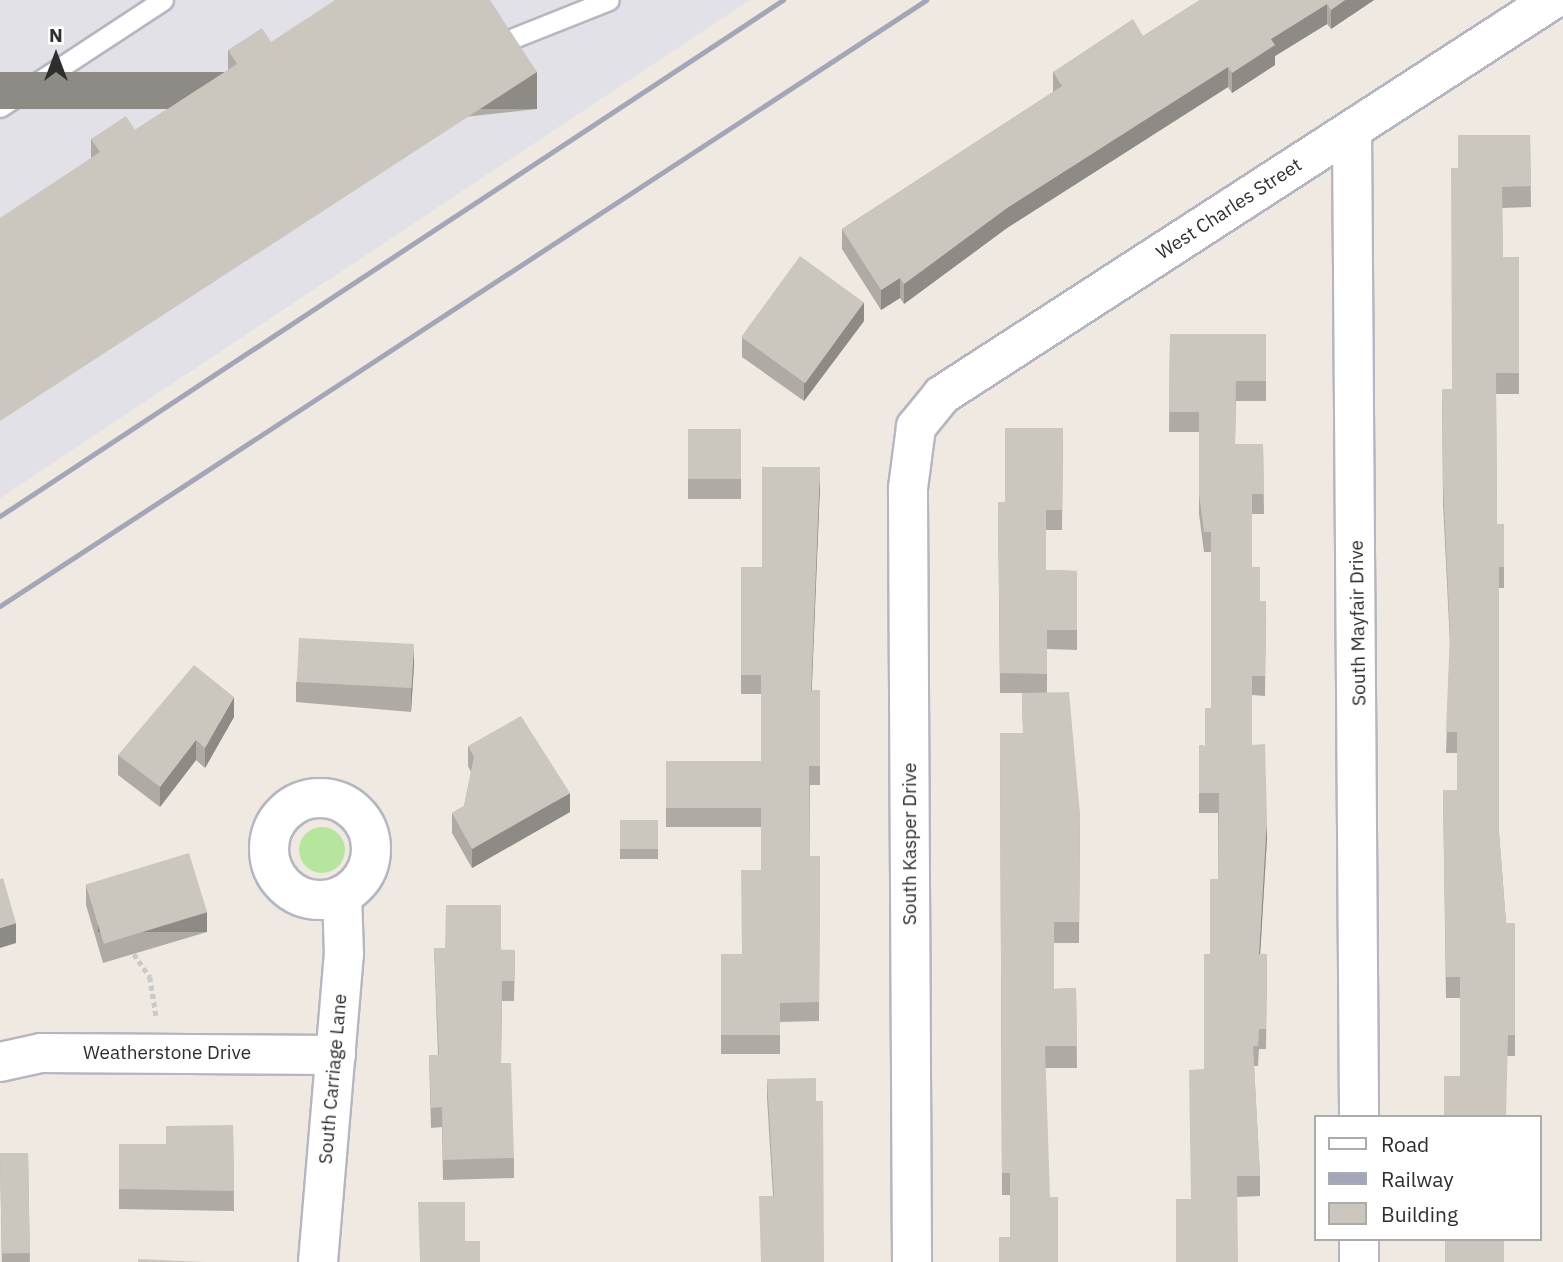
<!DOCTYPE html>
<html>
<head>
<meta charset="utf-8">
<style>
	body { margin:0 }
	#map { position:relative; width:1563px; height:1262px; overflow:hidden; background:#efe9e1; font-family:"IBM Plex Sans",sans-serif }
	div>[style] { position:absolute }
	[style*='--x'] { left:calc(var(--x)*1px); top:calc(var(--y)*1px); width:calc(var(--w)*1px); rotate:calc(var(--a)*1deg) }
	.industrial>* { inset:0; background:#e3e1e8 }
	.green>* { inset:0; background:#b6e59e }
	.round { border-radius:50% }
	.path>* { height:4.5px; margin-top:-2.25px; transform-origin:0; background:repeating-linear-gradient(90deg,#c9c9c9 0 5px,transparent 0 8.5px) }
	.roads { filter:drop-shadow(2px 0 #b4b7c1) drop-shadow(-2px 0 #b4b7c1) drop-shadow(0 2px #b4b7c1) drop-shadow(0 -2px #b4b7c1) }
	.service>* { height:19px; margin:-9.5px; padding:0 9.5px; transform-origin:9.5px; border-radius:9.5px; background:#fff }
	.minor>* { height:38px; margin:-19px; padding:0 19px; transform-origin:19px; border-radius:19px; background:#fff }
	.minor>.ring { margin:-19px; padding:0; box-sizing:content-box; background:none; border:38px solid #fff; border-radius:50% }
	.rail>* { height:5px; margin:-2.5px; padding:0 2.5px; transform-origin:2.5px; border-radius:2.5px; background:#a3a6b8 }
	.wall>* { inset:0; background:#afaba4; transform-origin:0 0 }
	.shaded-wall>* { inset:0; background:#8e8b86; transform-origin:0 0 }
	.building>* { inset:0; background:#cbc7bf; transform-origin:0 0 }
	span { translate:-50% -50%; white-space:nowrap; text-align:center; line-height:1.15; -webkit-text-stroke:5px #fff; paint-order:stroke }
	.street-label { font-size:19px; color:#2e2e2e }
	.legend { position:absolute; left:1314px; top:1115px; width:228px; height:126px; box-sizing:border-box; background:#fff; border:2px solid #ababab; margin:0; padding:9px 12px; list-style:none; font-size:21px; color:#2e2e2e }
	.legend li { display:flex; align-items:center; gap:14px; height:35px }
	.legend b { width:35px; border:2px solid #ababab }
	.north { position:absolute; left:21px; top:21px; width:70px; height:70px; -webkit-text-stroke:5px #fff; paint-order:stroke; rotate:0deg; font-size:19px; font-weight:700; line-height:28px; text-align:center; color:#2e2e2e }
	.north::after { content:''; display:block; margin:auto; width:24px; height:32px; background:#2e2e2e; clip-path:polygon(50% 0,100% 100%,50% 72%,0 100%) }
</style>
</head>
<body>
<div id="map">
	<div class="industrial">
		<div style="clip-path:polygon(0 0,750px 0,0 498px)"></div>
	</div>
	<div class="green">
		<div class="round" style="left:299px;top:827px;width:46px;height:46px"></div>
	</div>
	<div class="path">
		<div style="--x:134;--y:954;--w:28;--a:55"></div>
		<div style="--x:150;--y:977;--w:39;--a:81"></div>
	</div>
	<div class="roads">
		<div class="service">
			<div style="--x:511;--y:39;--w:105;--a:-21.7"></div>
			<div style="--x:0;--y:107;--w:195;--a:-33.3"></div>
		</div>
		<div class="minor">
			<div style="--x:1352;--y:130;--w:987;--a:89.59"></div>
			<div class="ring" style="left:269px;top:798px;width:64px;height:64px"></div>
			<div style="--x:0;--y:1062;--w:42;--a:-12.4"></div>
			<div style="--x:41;--y:1053;--w:295;--a:0.4"></div>
			<div style="--x:1359;--y:1239;--w:23;--a:90"></div>
			<div style="--x:318;--y:1262;--w:308;--a:-85.2"></div>
			<div style="--x:344;--y:955;--w:60;--a:-91.9"></div>
			<div style="--x:912;--y:1262;--w:774;--a:-90.3"></div>
			<div style="--x:908;--y:488;--w:62;--a:-82.5"></div>
			<div style="--x:916;--y:427;--w:41;--a:-50.9"></div>
			<div style="--x:942;--y:395;--w:727;--a:-32.92"></div>
		</div>
	</div>
	<div class="rail">
		<div style="--x:0;--y:516;--w:938;--a:-33.39"></div>
		<div style="--x:0;--y:606;--w:1107;--a:-33.2"></div>
	</div>
	<div class="wall">
		<div style="clip-path:polygon(1200px 0,1374px 0,1331px 29px,1327px 24px,1275px 56px,1275px 65px,1232px 93px,1228px 87px,1007px 228px,904px 304px,900px 298px,881px 310px,842px 249px,842px 229px,1053px 92px,1053px 72px,1143px 36px)"></div>
		<div style="clip-path:polygon(271px 42px,537px 109px,91px 158px,91px 139px,135px 130px,228px 70px,228px 50px)"></div>
		<div style="clip-path:polygon(1530px 135px,1531px 207px,1502px 208px,1503px 257px,1519px 257px,1519px 394px,1496px 394px,1497px 524px,1504px 567px,1504px 588px,1499px 588px,1499px 832px,1506px 923px,1515px 923px,1515px 1056px,1508px 1056px,1460px 1076px,1460px 998px,1446px 998px,1443px 790px,1457px 790px,1457px 753px,1446px 753px,1450px 644px,1443px 503px,1442px 389px,1452px 389px,1458px 168px)"></div>
		<div style="clip-path:polygon(864px 321px,804px 401px,742px 357px,742px 337px)"></div>
		<div style="clip-path:polygon(1170px 334px,1266px 334px,1266px 401px,1236px 401px,1235px 444px,1263px 444px,1264px 514px,1252px 514px,1252px 567px,1260px 601px,1266px 601px,1265px 696px,1252px 695px,1252px 745px,1267px 838px,1260px 954px,1267px 954px,1266px 1049px,1259px 1049px,1258px 1066px,1254px 1066px,1260px 1176px,1260px 1196px,1191px 1199px,1204px 1069px,1210px 954px,1218px 879px,1218px 813px,1199px 813px,1199px 745px,1205px 746px,1211px 708px,1211px 552px,1204px 552px,1199px 514px,1199px 432px,1169px 432px)"></div>
		<div style="clip-path:polygon(1063px 428px,1062px 530px,1046px 530px,1046px 570px,1077px 571px,1077px 650px,1047px 649px,1047px 692px,1080px 814px,1079px 943px,1054px 943px,1054px 989px,1076px 988px,1077px 1068px,1045px 1068px,1010px 1237px,1010px 1195px,1002px 1195px,1000px 733px,1023px 733px,1022px 693px,1000px 693px,998px 502px,1005px 502px)"></div>
		<div style="left:688px;top:429px;width:53px;height:70px"></div>
		<div style="clip-path:polygon(820px 486px,811px 690px,820px 690px,820px 785px,810px 785px,810px 856px,820px 856px,819px 1021px,780px 1022px,780px 1054px,721px 1054px,721px 954px,742px 954px,761px 870px,761px 827px,666px 827px,666px 761px,761px 761px,761px 694px,741px 694px,741px 567px,762px 567px)"></div>
		<div style="clip-path:polygon(414px 664px,411px 712px,296px 702px,296px 682px)"></div>
		<div style="clip-path:polygon(234px 717px,205px 768px,196px 760px,160px 807px,118px 775px,118px 755px)"></div>
		<div style="clip-path:polygon(468px 746px,570px 812px,472px 868px,452px 833px,452px 813px,464px 806px,471px 772px,468px 766px)"></div>
		<div style="left:658px;top:820px;width:39px;height:38px;rotate:90deg"></div>
		<div style="clip-path:polygon(86px 885px,207px 932px,103px 963px,86px 905px)"></div>
		<div style="clip-path:polygon(434px 948px,515px 950px,514px 1001px,502px 1001px,501px 1063px,514px 1158px,514px 1178px,443px 1180px,442px 1127px,431px 1128px,429px 1055px,438px 1055px)"></div>
		<div style="clip-path:polygon(767px 1079px,816px 1101px,824px 1262px,773px 1196px,767px 1098px)"></div>
		<div style="clip-path:polygon(233px 1125px,234px 1211px,119px 1209px,119px 1144px,166px 1144px)"></div>
		<div style="left:28px;top:1153px;width:109px;height:28px;rotate:89deg"></div>
	</div>
	<div class="shaded-wall">
		<div style="clip-path:polygon(1345px 0,1374px 0,1331px 29px,1331px 10px)"></div>
		<div style="clip-path:polygon(1327px 4px,1327px 24px,1275px 56px,1275px 65px,1232px 93px,1232px 73px,1271px 39px)"></div>
		<div style="clip-path:polygon(1228px 67px,1228px 87px,1007px 228px,904px 304px,904px 284px,1007px 208px)"></div>
		<div style="left:537px;top:72px;width:37px;height:640px;rotate:90deg"></div>
		<div style="clip-path:polygon(900px 278px,900px 298px,881px 310px,881px 290px)"></div>
		<div style="clip-path:polygon(864px 302px,864px 321px,804px 401px,804px 381px)"></div>
		<div style="clip-path:polygon(820px 467px,820px 486px,811px 709px,811px 690px)"></div>
		<div style="clip-path:polygon(414px 644px,414px 664px,411px 712px,411px 692px)"></div>
		<div style="clip-path:polygon(234px 697px,234px 717px,205px 768px,205px 748px)"></div>
		<div style="clip-path:polygon(196px 740px,196px 760px,160px 807px,160px 787px)"></div>
		<div style="clip-path:polygon(570px 793px,570px 812px,472px 868px,472px 849px)"></div>
		<div style="clip-path:polygon(1267px 818px,1267px 838px,1259px 974px,1259px 954px)"></div>
		<div style="left:207px;top:912px;width:20px;height:109px;rotate:90deg"></div>
		<div style="clip-path:polygon(16px 923px,16px 943px,0 948px,0 928px)"></div>
	</div>
	<div class="building">
		<div style="clip-path:polygon(335px 0,490px 0,537px 72px,0 421px,0 218px,100px 152px,91px 139px,126px 116px,135px 130px,237px 64px,228px 50px,262px 28px,271px 42px)"></div>
		<div style="clip-path:polygon(1200px 0,1345px 0,1331px 10px,1327px 4px,1271px 39px,1275px 45px,1232px 73px,1228px 67px,1007px 208px,904px 284px,900px 278px,881px 290px,842px 229px,1062px 86px,1053px 72px,1133px 19px,1143px 36px)"></div>
		<div style="clip-path:polygon(1458px 135px,1530px 135px,1531px 186px,1502px 187px,1503px 257px,1519px 257px,1519px 373px,1496px 373px,1497px 524px,1504px 524px,1504px 567px,1499px 567px,1499px 832px,1506px 923px,1515px 923px,1515px 1035px,1508px 1035px,1506px 1117px,1444px 1117px,1444px 1076px,1460px 1076px,1460px 977px,1446px 977px,1443px 790px,1457px 790px,1457px 732px,1446px 732px,1450px 632px,1443px 482px,1442px 389px,1452px 389px,1451px 168px,1458px 168px)"></div>
		<div style="left:800px;top:256px;width:79px;height:100px;rotate:36deg"></div>
		<div style="clip-path:polygon(1170px 334px,1266px 334px,1266px 381px,1236px 381px,1235px 444px,1263px 444px,1264px 494px,1252px 494px,1252px 567px,1260px 567px,1260px 601px,1266px 601px,1265px 676px,1252px 676px,1252px 745px,1265px 744px,1267px 818px,1259px 954px,1267px 954px,1266px 1029px,1259px 1029px,1258px 1046px,1253px 1046px,1260px 1176px,1237px 1176px,1238px 1262px,1176px 1262px,1176px 1199px,1191px 1199px,1189px 1070px,1204px 1069px,1204px 954px,1210px 954px,1210px 879px,1218px 879px,1219px 793px,1199px 793px,1199px 745px,1205px 746px,1205px 708px,1211px 708px,1211px 532px,1204px 532px,1199px 494px,1199px 412px,1169px 412px)"></div>
		<div style="clip-path:polygon(1005px 428px,1063px 428px,1062px 510px,1046px 510px,1046px 570px,1077px 571px,1077px 630px,1047px 630px,1047px 674px,1000px 673px,998px 502px,1005px 502px)"></div>
		<div style="left:688px;top:429px;width:53px;height:50px"></div>
		<div style="clip-path:polygon(762px 467px,820px 467px,811px 690px,820px 690px,820px 766px,809px 766px,810px 856px,820px 856px,819px 1002px,780px 1003px,780px 1035px,721px 1035px,721px 954px,742px 954px,741px 870px,761px 870px,761px 808px,666px 808px,666px 761px,761px 761px,761px 675px,741px 675px,741px 567px,762px 567px)"></div>
		<div style="left:299px;top:638px;width:115px;height:44px;rotate:3deg"></div>
		<div style="clip-path:polygon(194px 665px,234px 697px,205px 748px,196px 740px,160px 787px,118px 755px)"></div>
		<div style="clip-path:polygon(1069px 692px,1080px 814px,1079px 922px,1054px 922px,1054px 989px,1076px 988px,1077px 1046px,1045px 1046px,1050px 1197px,1058px 1197px,1058px 1262px,999px 1262px,999px 1237px,1010px 1237px,1010px 1173px,1002px 1173px,1000px 733px,1023px 733px,1022px 693px)"></div>
		<div style="clip-path:polygon(521px 716px,570px 793px,472px 849px,452px 813px,464px 806px,474px 757px,468px 746px)"></div>
		<div style="left:658px;top:820px;width:29px;height:38px;rotate:90deg"></div>
		<div style="left:189px;top:853px;width:62px;height:108px;rotate:73deg"></div>
		<div style="clip-path:polygon(3px 878px,16px 923px,0 928px,0 879px)"></div>
		<div style="clip-path:polygon(446px 905px,501px 905px,501px 950px,515px 950px,514px 981px,502px 981px,501px 1063px,511px 1063px,514px 1158px,443px 1160px,442px 1107px,431px 1108px,429px 1055px,439px 1055px,434px 948px,445px 948px)"></div>
		<div style="clip-path:polygon(816px 1078px,816px 1101px,823px 1101px,824px 1262px,761px 1262px,759px 1196px,774px 1196px,767px 1079px)"></div>
		<div style="clip-path:polygon(233px 1125px,234px 1191px,119px 1189px,119px 1144px,166px 1144px,166px 1126px)"></div>
		<div style="left:28px;top:1153px;width:100px;height:28px;rotate:89deg"></div>
		<div style="clip-path:polygon(418px 1202px,465px 1202px,465px 1241px,480px 1241px,480px 1262px,420px 1262px)"></div>
		<div style="left:1445px;top:1239px;width:59px;height:23px"></div>
		<div style="clip-path:polygon(138px 1259px,205px 1262px,138px 1262px)"></div>
	</div>
	<div class="street-label">
		<span style="left:1229px;top:209px;rotate:-33deg">West Charles Street</span>
		<span style="left:1358px;top:623px;rotate:-91deg">South Mayfair Drive</span>
		<span style="left:910px;top:844px;rotate:-90deg">South Kasper Drive</span>
		<span style="left:167px;top:1053px">Weatherstone Drive</span>
		<span style="left:333px;top:1079px;rotate:-85deg">South Carriage Lane</span>
	</div>
	<ul class="legend">
	<li><b style="height:9px;background:#fff"></b>Road</li>
	<li><b style="height:9px;background:#a3a6b8"></b>Railway</li>
	<li><b style="height:19px;background:#cbc7bf"></b>Building</li>
	</ul>
	<div class="north">N</div>
</div>
</body>
</html>
